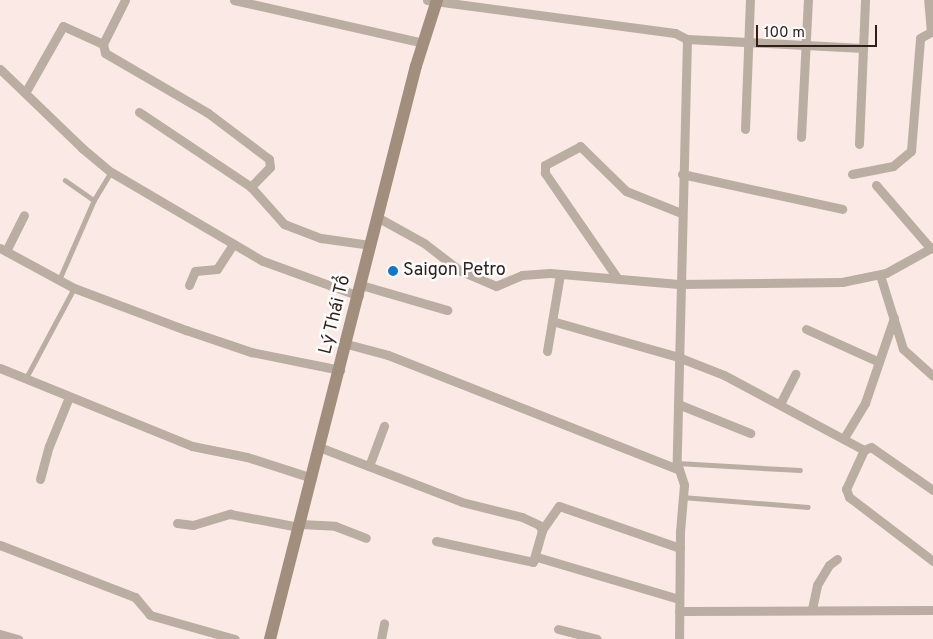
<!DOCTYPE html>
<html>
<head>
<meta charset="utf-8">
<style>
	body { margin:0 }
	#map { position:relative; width:933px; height:639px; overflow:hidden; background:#fae9e4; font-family:Overpass,sans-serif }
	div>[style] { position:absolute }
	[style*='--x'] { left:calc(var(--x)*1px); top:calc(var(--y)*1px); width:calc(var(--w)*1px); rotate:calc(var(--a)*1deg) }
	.lane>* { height:4.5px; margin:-2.25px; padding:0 2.25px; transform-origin:2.25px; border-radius:2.25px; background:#baada2 }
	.street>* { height:9px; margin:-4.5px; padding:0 4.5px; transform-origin:4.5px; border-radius:4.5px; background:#baada2 }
	.secondary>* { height:12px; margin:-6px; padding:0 6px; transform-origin:6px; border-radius:6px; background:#a18e7d }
	.dots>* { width:14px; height:14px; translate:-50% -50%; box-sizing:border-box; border:2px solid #fbfbfb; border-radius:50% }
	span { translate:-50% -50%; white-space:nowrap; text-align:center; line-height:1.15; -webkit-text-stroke:5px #fbfbfb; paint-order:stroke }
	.poi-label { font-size:18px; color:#2e1f1b }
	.left { translate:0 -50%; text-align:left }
	.street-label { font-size:18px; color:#2e1f1b }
	.scale { position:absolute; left:756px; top:25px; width:121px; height:22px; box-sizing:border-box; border:2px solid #2e1f1b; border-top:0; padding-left:6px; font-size:15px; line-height:18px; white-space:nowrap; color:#2e1f1b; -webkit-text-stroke:4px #fbfbfb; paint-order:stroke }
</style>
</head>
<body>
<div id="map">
	<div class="lane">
		<div style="--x:65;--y:180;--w:35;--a:35"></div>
		<div style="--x:59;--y:280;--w:87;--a:-66.4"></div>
		<div style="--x:94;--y:200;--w:33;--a:-59"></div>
		<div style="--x:26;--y:378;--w:102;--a:-61.9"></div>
		<div style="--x:677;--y:463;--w:123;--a:3.3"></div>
		<div style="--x:682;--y:497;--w:126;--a:4.5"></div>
	</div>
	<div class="street">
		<div style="--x:125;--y:0;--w:49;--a:116.6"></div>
		<div style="--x:103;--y:44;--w:9;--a:77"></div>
		<div style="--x:105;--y:53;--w:119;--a:30.2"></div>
		<div style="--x:208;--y:113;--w:76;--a:37"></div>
		<div style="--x:269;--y:159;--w:8;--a:83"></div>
		<div style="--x:270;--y:167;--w:28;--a:134"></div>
		<div style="--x:234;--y:0;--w:194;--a:12.8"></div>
		<div style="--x:427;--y:0;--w:250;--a:7.6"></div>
		<div style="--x:675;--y:33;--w:13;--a:27"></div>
		<div style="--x:687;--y:39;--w:424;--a:91.4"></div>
		<div style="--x:677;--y:463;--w:23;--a:72"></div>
		<div style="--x:684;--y:485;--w:47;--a:94.9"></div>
		<div style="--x:680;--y:532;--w:107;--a:90.5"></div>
		<div style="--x:687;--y:39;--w:176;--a:2.9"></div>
		<div style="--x:0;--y:69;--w:114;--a:43.9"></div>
		<div style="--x:82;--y:148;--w:38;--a:40"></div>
		<div style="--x:111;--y:172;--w:176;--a:30.4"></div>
		<div style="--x:263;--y:261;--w:102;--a:20"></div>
		<div style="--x:25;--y:93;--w:77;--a:-60.4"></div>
		<div style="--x:63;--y:26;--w:44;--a:24.2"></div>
		<div style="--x:139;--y:112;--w:135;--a:33.8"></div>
		<div style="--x:251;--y:187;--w:50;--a:48.3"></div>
		<div style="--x:284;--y:224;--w:40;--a:21"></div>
		<div style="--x:321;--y:238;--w:49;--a:8.1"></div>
		<div style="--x:745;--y:129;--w:129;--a:-87.8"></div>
		<div style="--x:801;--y:137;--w:137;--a:-87.1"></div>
		<div style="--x:859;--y:144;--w:144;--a:-87.6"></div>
		<div style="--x:682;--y:174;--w:164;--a:12.3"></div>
		<div style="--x:852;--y:174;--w:42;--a:-11"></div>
		<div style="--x:893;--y:166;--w:23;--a:-40"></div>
		<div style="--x:911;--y:151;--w:113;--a:-85.4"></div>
		<div style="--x:920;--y:38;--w:13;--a:-29"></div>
		<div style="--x:931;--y:32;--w:32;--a:-95"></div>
		<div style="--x:876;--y:185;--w:84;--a:49.3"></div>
		<div style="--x:377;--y:217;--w:54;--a:29"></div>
		<div style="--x:424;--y:243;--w:44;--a:37.6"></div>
		<div style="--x:459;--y:270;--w:40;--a:23.4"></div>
		<div style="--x:496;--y:286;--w:28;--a:-23"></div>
		<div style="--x:522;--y:275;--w:28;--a:-4"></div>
		<div style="--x:550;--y:273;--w:129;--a:4.9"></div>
		<div style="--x:679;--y:284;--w:163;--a:-0.7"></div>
		<div style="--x:842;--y:282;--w:45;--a:-11.6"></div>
		<div style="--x:886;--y:273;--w:54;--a:-29"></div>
		<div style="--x:0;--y:248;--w:84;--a:28.4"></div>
		<div style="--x:74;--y:288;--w:120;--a:20.6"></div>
		<div style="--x:186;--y:330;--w:69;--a:18.7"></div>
		<div style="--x:251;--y:352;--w:91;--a:11.4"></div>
		<div style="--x:6;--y:251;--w:40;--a:-63.4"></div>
		<div style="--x:880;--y:275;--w:77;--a:72.7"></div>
		<div style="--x:903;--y:349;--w:40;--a:42"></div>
		<div style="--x:618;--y:279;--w:129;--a:-124.6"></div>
		<div style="--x:545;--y:173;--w:8;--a:-90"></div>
		<div style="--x:545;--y:165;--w:40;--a:-28"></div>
		<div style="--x:580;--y:146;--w:64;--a:44.4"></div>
		<div style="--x:626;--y:191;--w:59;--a:21.8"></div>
		<div style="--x:189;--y:285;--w:15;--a:-67"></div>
		<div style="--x:195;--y:271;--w:22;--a:-5"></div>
		<div style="--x:217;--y:269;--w:30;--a:-57"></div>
		<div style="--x:361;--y:285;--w:90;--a:16.2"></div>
		<div style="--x:552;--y:321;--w:131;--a:15.9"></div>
		<div style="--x:678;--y:357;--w:49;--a:21.4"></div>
		<div style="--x:724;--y:375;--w:159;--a:28.2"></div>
		<div style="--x:806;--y:329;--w:80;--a:24.3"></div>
		<div style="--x:347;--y:344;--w:42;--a:15"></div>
		<div style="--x:388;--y:355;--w:311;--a:21.5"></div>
		<div style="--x:547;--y:351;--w:78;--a:-80.4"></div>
		<div style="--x:0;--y:368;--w:207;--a:22.1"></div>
		<div style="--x:192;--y:446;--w:56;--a:11.3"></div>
		<div style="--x:247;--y:457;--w:68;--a:17.9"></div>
		<div style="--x:678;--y:404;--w:78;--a:21.9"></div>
		<div style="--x:780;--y:404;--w:34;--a:-63"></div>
		<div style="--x:844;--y:438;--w:41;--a:-59"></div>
		<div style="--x:865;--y:403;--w:90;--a:-71.2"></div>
		<div style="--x:319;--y:447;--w:153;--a:21"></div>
		<div style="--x:462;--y:502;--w:62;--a:14"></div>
		<div style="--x:522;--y:517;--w:19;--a:25"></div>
		<div style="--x:539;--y:525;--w:6;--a:59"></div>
		<div style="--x:369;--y:466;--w:43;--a:-69.4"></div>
		<div style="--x:40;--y:479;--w:34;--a:-75"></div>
		<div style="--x:49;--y:446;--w:53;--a:-67.8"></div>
		<div style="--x:933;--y:490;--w:75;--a:-145.3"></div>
		<div style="--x:871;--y:447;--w:8;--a:157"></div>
		<div style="--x:864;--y:450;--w:43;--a:114.8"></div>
		<div style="--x:846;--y:489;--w:9;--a:69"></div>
		<div style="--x:849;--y:497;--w:106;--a:37.3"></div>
		<div style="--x:177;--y:523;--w:16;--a:7"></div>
		<div style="--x:193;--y:525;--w:39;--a:-17"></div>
		<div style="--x:230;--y:514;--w:70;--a:10.7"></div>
		<div style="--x:300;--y:524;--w:35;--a:3"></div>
		<div style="--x:335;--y:526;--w:33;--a:21"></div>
		<div style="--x:436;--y:541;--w:99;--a:12.2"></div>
		<div style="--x:533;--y:562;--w:33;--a:-74"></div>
		<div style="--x:542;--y:530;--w:29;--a:-55"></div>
		<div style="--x:559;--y:506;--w:128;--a:19.1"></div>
		<div style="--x:0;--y:545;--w:145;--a:21.1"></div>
		<div style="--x:135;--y:597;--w:23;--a:50"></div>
		<div style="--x:150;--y:615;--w:88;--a:15.8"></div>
		<div style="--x:537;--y:557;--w:148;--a:16.5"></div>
		<div style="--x:812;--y:609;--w:25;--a:-78"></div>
		<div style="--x:817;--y:585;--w:23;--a:-59"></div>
		<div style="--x:829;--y:565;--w:10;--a:-37"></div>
		<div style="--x:679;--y:611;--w:254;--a:-0.2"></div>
		<div style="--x:558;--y:629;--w:40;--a:14.4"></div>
		<div style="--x:0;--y:634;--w:19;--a:16"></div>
		<div style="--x:381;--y:639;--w:16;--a:-79"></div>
	</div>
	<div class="secondary">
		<div style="--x:270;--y:639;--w:591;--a:-75.71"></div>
		<div style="--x:416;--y:66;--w:69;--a:-72.3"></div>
	</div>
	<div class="dots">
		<div style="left:393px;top:271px;background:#1678c4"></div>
	</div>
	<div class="poi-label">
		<span class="left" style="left:403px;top:271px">Saigon Petro</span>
	</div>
	<div class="street-label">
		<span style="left:336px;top:315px;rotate:-76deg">Lý Thái Tổ</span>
	</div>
	<div class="scale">100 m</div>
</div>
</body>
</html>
